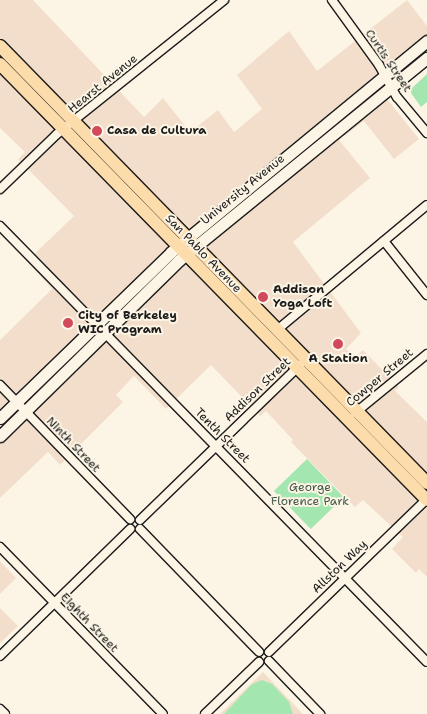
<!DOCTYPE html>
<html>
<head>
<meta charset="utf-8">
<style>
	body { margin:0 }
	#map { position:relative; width:427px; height:714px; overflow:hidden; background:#fcf5e5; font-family:"Shantell Sans",sans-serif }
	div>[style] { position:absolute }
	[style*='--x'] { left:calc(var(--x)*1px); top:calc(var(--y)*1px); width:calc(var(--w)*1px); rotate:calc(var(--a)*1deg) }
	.built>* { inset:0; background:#f3decc }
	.green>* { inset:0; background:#a4e6b0; transform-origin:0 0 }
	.roads { filter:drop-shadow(1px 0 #1c1c1c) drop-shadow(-1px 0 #1c1c1c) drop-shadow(0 1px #1c1c1c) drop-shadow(0 -1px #1c1c1c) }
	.street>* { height:8px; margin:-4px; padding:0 4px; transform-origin:4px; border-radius:4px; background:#fcf5e5 }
	.secondary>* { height:11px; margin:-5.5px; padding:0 5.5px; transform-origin:5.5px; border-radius:5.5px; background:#fcf5e5 }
	.primary>* { height:12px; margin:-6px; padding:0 6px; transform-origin:6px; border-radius:6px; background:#fddcac }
	.dots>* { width:14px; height:14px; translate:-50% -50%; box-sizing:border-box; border:2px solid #fcf5e5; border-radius:50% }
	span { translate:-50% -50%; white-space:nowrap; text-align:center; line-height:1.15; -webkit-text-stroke:4px #fcf5e5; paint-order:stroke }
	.street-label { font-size:12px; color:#1c1c1c }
	.poi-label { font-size:12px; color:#1c1c1c; font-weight:700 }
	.left { translate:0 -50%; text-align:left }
	.park-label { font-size:12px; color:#455948 }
</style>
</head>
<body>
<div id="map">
	<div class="built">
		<div style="clip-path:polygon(0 0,33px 0,144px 117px,163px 98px,190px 132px,218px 110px,234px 132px,262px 109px,237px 75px,289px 31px,317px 71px,407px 0,427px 26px,427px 34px,371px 79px,419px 139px,394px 159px,364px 121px,339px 140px,370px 178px,293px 242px,361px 333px,346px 349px,355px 357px,363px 350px,399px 387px,395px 391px,427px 422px,427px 577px,419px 569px,416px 573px,392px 549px,403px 537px,363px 500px,355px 507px,291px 442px,293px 440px,266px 411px,260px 416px,211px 365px,166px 409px,134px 376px,116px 395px,123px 402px,60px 465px,48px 452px,0 498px,0 340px,52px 289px,27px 261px,74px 216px,18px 159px,25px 152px,0 128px)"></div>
		<div style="clip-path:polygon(0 561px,16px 578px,0 594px)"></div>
		<div style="clip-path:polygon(0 608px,18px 626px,0 643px)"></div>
		<div style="clip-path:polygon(263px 672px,303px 714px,220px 714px)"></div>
	</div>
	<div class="green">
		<div style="clip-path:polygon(427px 74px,427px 102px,421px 107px,411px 93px,411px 89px)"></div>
		<div style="left:307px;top:459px;width:53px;height:46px;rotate:46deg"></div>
		<div style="clip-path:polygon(262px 680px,272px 684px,289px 702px,293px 714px,224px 714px,252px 684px)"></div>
	</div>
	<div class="roads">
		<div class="street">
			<div style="--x:332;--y:0;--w:80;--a:54.1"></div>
			<div style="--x:379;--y:65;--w:37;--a:61"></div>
			<div style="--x:397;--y:97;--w:47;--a:50.2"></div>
			<div style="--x:0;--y:189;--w:79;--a:-44"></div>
			<div style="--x:57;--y:134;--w:214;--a:-38.7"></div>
			<div style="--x:0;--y:226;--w:610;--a:45.6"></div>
			<div style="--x:384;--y:241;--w:69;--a:51.5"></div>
			<div style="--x:277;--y:330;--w:195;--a:-39.8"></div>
			<div style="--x:0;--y:385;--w:187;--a:45.9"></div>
			<div style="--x:355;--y:413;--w:93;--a:-39.3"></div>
			<div style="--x:140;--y:520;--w:223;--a:-44.1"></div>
			<div style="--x:140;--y:529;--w:171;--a:45.9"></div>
			<div style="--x:0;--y:547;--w:233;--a:45.7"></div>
			<div style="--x:269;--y:652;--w:220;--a:-44.1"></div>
			<div style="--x:0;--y:656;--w:182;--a:-44.3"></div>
			<div style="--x:269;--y:661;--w:74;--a:46.1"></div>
			<div style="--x:0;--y:709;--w:7;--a:45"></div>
			<div style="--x:205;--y:714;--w:75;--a:-43.9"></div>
		</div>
		<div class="secondary">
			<div style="--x:0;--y:418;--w:238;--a:-44.1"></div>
			<div style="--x:171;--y:252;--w:332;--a:-39.5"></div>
			<div style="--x:0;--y:436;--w:251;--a:-44.5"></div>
			<div style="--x:179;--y:260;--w:320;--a:-39.2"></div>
		</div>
		<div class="primary">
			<div style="--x:0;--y:46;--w:611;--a:45.66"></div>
			<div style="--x:0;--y:64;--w:610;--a:45.6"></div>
		</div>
	</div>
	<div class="dots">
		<div style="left:97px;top:131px;background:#d1495b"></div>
		<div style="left:263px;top:297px;background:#d1495b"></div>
		<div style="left:68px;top:323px;background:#d1495b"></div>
		<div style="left:338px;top:344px;background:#d1495b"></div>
	</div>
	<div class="street-label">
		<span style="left:388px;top:61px;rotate:56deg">Curtis Street</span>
		<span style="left:103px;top:84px;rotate:-39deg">Hearst Avenue</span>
		<span style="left:243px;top:190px;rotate:-39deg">University Avenue</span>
		<span style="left:203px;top:254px;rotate:46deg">San Pablo Avenue</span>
		<span style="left:380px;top:378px;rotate:-40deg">Cowper Street</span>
		<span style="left:258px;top:390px;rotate:-44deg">Addison Street</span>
		<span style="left:222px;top:436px;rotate:45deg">Tenth Street</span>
		<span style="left:73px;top:445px;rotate:46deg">Ninth Street</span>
		<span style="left:340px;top:567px;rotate:-44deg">Allston Way</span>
		<span style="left:89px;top:623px;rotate:46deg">Eighth Street</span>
	</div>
	<div class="poi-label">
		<span class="left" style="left:107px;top:131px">Casa de Cultura</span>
		<span class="left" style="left:273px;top:297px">Addison<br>Yoga Loft</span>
		<span class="left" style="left:78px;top:323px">City of Berkeley<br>WIC Program</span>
		<span style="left:338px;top:359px">A Station</span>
	</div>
	<div class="park-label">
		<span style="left:310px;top:495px">George<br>Florence Park</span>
	</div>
</div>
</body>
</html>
